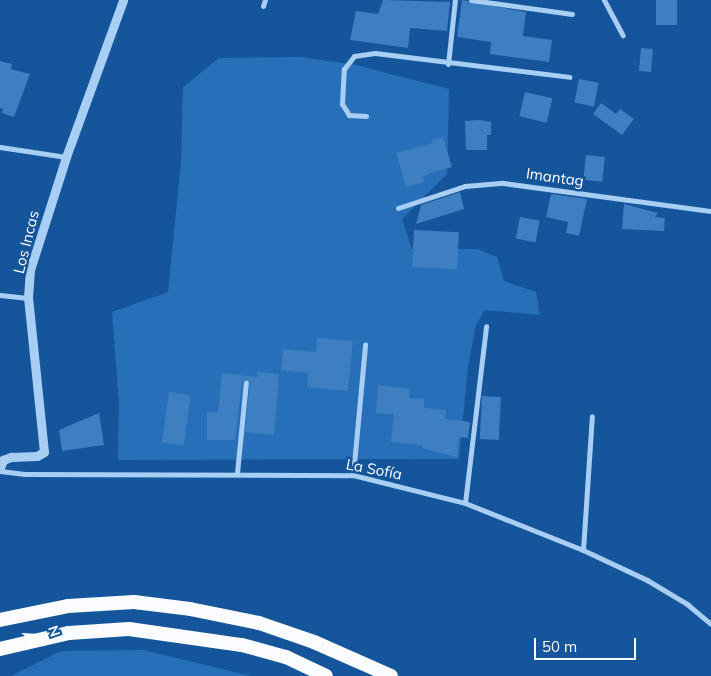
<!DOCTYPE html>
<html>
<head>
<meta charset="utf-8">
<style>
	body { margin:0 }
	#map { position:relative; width:711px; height:676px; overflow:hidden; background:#14559b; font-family:Mulish,sans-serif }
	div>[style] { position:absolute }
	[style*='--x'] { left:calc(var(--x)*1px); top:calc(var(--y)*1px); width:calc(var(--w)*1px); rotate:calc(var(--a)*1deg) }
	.green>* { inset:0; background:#2770b9 }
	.building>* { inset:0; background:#3d7fc1; transform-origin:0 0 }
	.minor>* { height:5px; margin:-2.5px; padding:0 2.5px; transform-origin:2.5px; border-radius:2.5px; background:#a9cef3 }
	.tertiary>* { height:9px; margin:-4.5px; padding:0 4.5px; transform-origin:4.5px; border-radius:4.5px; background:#a9cef3 }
	.trunk>* { height:14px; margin:-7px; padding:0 7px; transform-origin:7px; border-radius:7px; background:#fafcff }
	span { translate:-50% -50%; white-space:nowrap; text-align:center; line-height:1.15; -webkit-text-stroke:5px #14559b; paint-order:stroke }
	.street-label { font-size:15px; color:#fff }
	.north { position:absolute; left:15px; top:611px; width:50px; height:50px; -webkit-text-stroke:4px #14559b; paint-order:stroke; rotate:71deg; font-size:14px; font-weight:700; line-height:20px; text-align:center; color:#fff }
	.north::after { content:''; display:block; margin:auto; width:18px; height:22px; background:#fff; clip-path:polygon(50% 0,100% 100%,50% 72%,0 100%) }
	.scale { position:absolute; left:534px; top:638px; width:102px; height:22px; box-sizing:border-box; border:2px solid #fff; border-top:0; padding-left:6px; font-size:15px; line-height:18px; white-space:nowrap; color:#fff; -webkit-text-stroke:4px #14559b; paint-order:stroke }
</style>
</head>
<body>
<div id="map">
	<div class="green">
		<div style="clip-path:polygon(300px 57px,356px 65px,449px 89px,447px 174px,402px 219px,412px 249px,477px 249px,497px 257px,504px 281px,536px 292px,540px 315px,485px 310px,476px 325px,468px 367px,459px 459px,118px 460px,119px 403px,112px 312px,168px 292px,181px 162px,183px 87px,219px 58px)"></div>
		<div style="clip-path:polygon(143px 650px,251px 676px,11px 676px,61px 651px)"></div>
	</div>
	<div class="building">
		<div style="clip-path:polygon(383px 0,450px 2px,447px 31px,410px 28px,408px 48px,350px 40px,356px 11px,378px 14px)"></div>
		<div style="clip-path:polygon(462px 0,526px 12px,523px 36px,552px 40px,549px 62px,490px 54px,491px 42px,457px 37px)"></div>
		<div style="left:656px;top:0;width:21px;height:25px"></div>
		<div style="left:641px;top:48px;width:12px;height:23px;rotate:5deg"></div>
		<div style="clip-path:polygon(0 61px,12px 64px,11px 69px,30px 74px,14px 117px,2px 113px,3px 109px,0 108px)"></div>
		<div style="left:579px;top:79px;width:20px;height:24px;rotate:11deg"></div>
		<div style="left:525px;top:92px;width:28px;height:25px;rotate:13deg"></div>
		<div style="clip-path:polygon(601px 103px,616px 114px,620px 109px,634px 119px,622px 135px,593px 114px)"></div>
		<div style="clip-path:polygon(480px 120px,491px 122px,491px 135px,487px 135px,487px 150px,466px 150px,465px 121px)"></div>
		<div style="clip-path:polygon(443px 137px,452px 167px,430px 173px,423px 177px,424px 182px,406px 187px,396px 153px,433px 143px,432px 140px)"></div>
		<div style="left:586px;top:155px;width:19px;height:25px;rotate:6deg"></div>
		<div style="clip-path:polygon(460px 192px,464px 209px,416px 224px,421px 205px)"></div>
		<div style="clip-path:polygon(551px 194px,587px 199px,579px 236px,566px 233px,568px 222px,546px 217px)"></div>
		<div style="clip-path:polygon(624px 204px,658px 213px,655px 217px,665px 218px,664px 231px,622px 229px)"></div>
		<div style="left:520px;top:217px;width:20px;height:22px;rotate:11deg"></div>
		<div style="left:414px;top:230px;width:45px;height:37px;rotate:3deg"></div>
		<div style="clip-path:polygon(317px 338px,353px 341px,348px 391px,307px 387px,308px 373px,281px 370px,283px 349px,316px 352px)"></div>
		<div style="clip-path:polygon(257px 372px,279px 374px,274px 435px,245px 432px,250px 382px,246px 378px,242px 382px,235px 440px,207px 440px,207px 412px,218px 412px,222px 373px,257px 377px)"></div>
		<div style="clip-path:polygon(378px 385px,410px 389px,409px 398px,424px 399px,424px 408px,446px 410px,445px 419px,470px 422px,468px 438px,459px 437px,457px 457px,422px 448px,422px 445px,391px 442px,394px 414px,376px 413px)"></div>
		<div style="left:169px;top:392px;width:22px;height:51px;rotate:8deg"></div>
		<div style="left:482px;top:396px;width:19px;height:43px;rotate:3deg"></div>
		<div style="clip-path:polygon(99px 413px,104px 445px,62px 451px,59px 430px)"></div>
	</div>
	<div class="minor">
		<div style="--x:471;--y:0;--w:102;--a:7.9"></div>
		<div style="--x:604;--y:0;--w:40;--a:62"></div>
		<div style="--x:263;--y:6;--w:6;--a:-72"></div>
		<div style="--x:448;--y:64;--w:64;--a:-83.8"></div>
		<div style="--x:366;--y:116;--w:17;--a:-177"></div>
		<div style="--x:349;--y:115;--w:13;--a:-122"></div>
		<div style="--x:342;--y:104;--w:35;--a:-87"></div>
		<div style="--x:344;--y:69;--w:16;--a:-52"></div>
		<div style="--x:354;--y:56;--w:21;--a:-8"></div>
		<div style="--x:375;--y:53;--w:196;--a:7"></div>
		<div style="--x:0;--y:147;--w:67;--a:8.6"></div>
		<div style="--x:398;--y:208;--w:71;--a:-18.2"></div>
		<div style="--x:465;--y:186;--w:38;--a:-5"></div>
		<div style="--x:503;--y:183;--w:210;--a:7.7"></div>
		<div style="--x:0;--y:295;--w:28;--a:6"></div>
		<div style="--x:0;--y:471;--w:25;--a:7"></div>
		<div style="--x:25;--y:474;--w:328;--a:0.2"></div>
		<div style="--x:353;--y:475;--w:115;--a:14"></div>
		<div style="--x:465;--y:503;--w:127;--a:21.7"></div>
		<div style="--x:583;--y:550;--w:71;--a:25.1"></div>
		<div style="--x:647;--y:580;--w:47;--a:31"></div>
		<div style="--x:687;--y:604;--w:31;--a:40"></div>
		<div style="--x:237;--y:473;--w:91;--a:-84.4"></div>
		<div style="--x:353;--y:475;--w:131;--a:-84.7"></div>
		<div style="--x:465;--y:503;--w:178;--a:-83.2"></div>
		<div style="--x:583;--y:550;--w:134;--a:-86.2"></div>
	</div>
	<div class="tertiary">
		<div style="--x:0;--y:468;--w:9;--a:-69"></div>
		<div style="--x:3;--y:460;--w:9;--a:-21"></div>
		<div style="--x:11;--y:457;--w:26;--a:-2"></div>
		<div style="--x:37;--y:456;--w:8;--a:-30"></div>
		<div style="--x:44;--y:452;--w:155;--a:-95.9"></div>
		<div style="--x:28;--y:298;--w:28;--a:-86"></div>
		<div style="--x:30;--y:270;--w:119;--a:-72.3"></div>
		<div style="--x:66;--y:157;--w:167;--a:-70"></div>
	</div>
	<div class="trunk">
		<div style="--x:0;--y:620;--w:69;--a:-11.6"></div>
		<div style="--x:68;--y:606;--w:66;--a:-3.5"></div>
		<div style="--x:134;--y:602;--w:56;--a:7.1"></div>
		<div style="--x:190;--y:609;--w:70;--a:11.5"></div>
		<div style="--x:259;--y:623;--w:58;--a:19.1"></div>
		<div style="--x:314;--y:642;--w:84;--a:23.8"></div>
		<div style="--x:0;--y:649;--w:71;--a:-13.1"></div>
		<div style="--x:69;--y:633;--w:60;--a:-3.8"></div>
		<div style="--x:129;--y:629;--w:114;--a:8.1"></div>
		<div style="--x:242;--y:645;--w:46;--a:15.3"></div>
		<div style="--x:286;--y:657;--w:44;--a:25.4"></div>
	</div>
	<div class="street-label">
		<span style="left:555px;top:177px;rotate:8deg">Imantag</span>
		<span style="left:26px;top:242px;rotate:-76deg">Los Incas</span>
		<span style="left:374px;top:469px;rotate:11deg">La Sofía</span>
	</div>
	<div class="north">N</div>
	<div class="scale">50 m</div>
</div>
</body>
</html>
